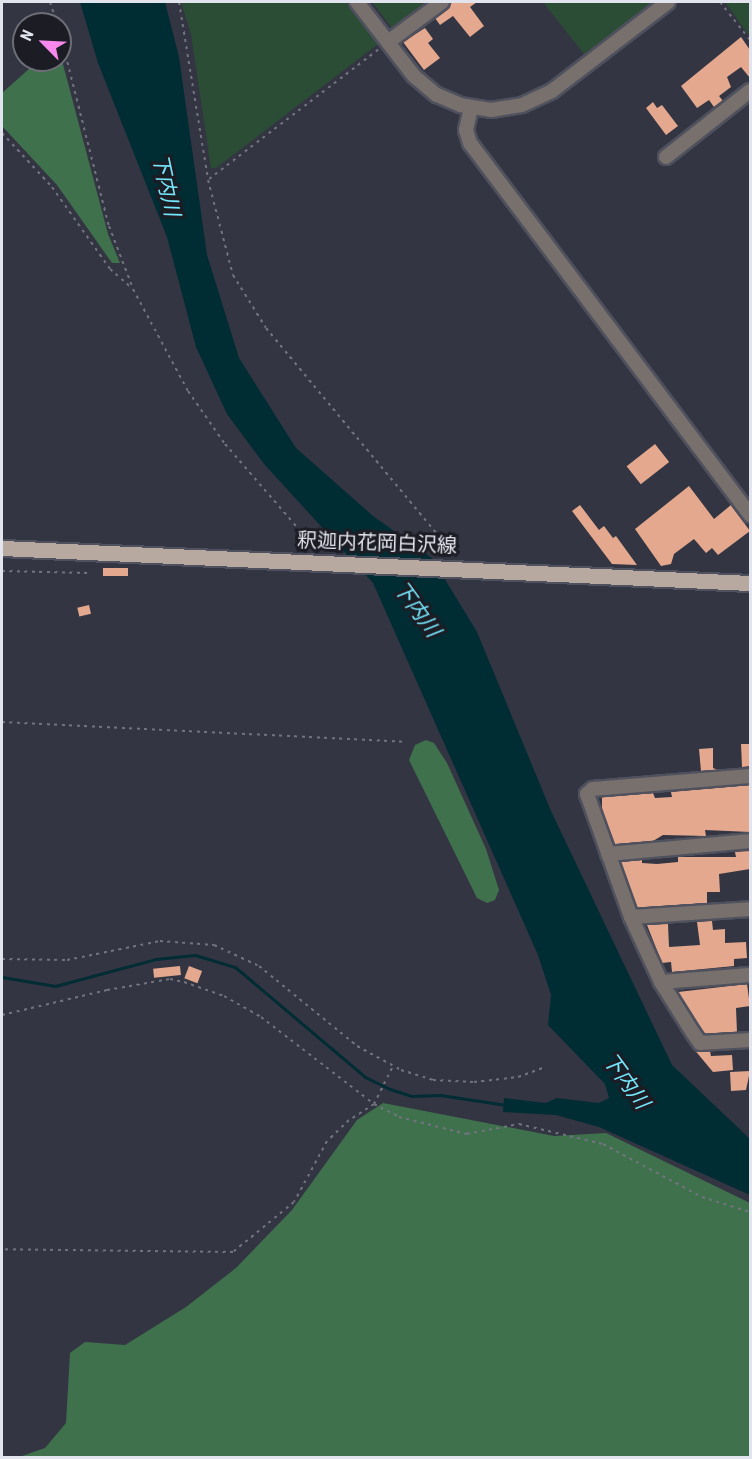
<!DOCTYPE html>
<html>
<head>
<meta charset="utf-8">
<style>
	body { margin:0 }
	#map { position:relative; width:752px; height:1459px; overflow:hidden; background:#333543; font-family:"Roboto Condensed","Noto Sans JP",sans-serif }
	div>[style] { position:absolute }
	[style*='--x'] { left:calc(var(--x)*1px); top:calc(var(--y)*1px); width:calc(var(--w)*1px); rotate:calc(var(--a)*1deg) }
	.green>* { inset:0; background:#2c4d35 }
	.forest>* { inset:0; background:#40714d }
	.water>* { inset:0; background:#002c34 }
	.stream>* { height:3px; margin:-1.5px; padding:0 1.5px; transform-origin:1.5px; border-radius:1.5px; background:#002c34 }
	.building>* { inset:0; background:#e3a88d; transform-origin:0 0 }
	.path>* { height:2px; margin-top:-1px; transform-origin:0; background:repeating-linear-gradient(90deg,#71737f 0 3px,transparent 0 7.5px) }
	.roads { filter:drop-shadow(2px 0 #4f515e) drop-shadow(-2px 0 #4f515e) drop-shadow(0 2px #4f515e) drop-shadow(0 -2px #4f515e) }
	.minor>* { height:14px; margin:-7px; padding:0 7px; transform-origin:7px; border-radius:7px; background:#78706c }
	.major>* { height:15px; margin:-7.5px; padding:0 7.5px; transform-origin:7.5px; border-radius:7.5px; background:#b8a9a0 }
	span { translate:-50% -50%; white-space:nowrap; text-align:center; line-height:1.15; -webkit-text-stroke:6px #1c1d24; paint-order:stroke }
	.street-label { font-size:20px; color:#e3e5ee }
	.water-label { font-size:21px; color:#74e7fd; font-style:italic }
	.frame { position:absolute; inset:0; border:3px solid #e3e5ee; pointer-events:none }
	.north { position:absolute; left:12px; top:12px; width:60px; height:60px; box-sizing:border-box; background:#1c1d24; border:2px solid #6c6d75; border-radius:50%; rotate:294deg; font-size:16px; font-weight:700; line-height:24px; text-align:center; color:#e3e5ee }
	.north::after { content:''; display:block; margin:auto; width:21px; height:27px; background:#f788ec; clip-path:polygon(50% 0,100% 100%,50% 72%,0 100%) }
</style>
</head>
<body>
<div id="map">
	<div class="green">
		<div style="clip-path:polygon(181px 2px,346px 2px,378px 44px,216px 168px,211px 168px,191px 34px)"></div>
		<div style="clip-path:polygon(372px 2px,434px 2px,391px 27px)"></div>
		<div style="clip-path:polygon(543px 2px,653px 2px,584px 54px)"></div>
		<div style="clip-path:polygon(725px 2px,750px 2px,750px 37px)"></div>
	</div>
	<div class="forest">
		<div style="clip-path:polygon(60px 53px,108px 234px,120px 263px,112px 263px,57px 185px,2px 126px,2px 93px,39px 60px,60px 60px)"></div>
		<div style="clip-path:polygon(426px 740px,434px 743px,447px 763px,486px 849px,499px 890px,495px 900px,487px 903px,477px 898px,409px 760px,415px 745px)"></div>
		<div style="clip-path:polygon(383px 1103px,554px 1136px,606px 1133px,750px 1203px,750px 1457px,19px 1457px,45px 1448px,66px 1423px,70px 1353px,85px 1342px,125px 1345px,186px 1307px,236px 1268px,292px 1210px,357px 1120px)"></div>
	</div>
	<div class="water">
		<div style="clip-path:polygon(80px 2px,165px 2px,179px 57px,207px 255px,239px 358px,296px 448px,373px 516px,432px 558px,477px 632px,551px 811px,672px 1065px,750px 1139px,750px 1195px,599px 1127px,556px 1115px,503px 1112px,504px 1098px,546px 1103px,557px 1098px,599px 1103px,609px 1098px,605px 1084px,548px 1025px,551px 995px,538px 955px,373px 583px,264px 464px,227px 414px,196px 347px,167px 237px,98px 63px)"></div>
	</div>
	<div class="stream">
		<div style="--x:2;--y:977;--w:54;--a:9.6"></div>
		<div style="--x:55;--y:986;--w:105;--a:-15"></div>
		<div style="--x:156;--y:959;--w:39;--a:-6"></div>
		<div style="--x:195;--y:955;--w:42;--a:16.7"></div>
		<div style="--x:235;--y:967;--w:170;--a:40.2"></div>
		<div style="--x:365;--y:1077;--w:28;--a:26"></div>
		<div style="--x:390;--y:1089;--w:23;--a:18"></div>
		<div style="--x:412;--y:1096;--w:28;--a:-2"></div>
		<div style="--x:440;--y:1095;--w:67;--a:8.6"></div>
	</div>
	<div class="building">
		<div style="clip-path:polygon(453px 2px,477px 2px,470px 7px,484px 26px,470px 37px,453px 16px,440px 25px,435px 18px)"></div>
		<div style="clip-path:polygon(425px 28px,433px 39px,428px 43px,440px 58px,424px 70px,403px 42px)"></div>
		<div style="clip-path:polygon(741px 37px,750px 50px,750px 78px,741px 67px,727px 77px,731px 87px,719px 96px,723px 101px,714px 107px,709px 100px,697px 108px,681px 86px)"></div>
		<div style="clip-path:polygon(653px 102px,657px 108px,662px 105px,678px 126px,666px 135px,646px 108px)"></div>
		<div style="left:655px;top:444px;width:23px;height:36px;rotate:52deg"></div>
		<div style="clip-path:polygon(689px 486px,714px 519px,731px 505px,750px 531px,718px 555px,712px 548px,706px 553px,694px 539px,674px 554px,671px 564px,661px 566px,635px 529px)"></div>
		<div style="clip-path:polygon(580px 505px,599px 530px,604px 526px,613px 538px,616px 536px,637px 565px,612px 564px,572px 511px)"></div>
		<div style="left:103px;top:568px;width:25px;height:8px"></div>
		<div style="left:89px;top:605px;width:9px;height:12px;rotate:77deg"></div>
		<div style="clip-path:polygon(741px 744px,750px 744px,750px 766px,742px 767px)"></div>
		<div style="clip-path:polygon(713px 748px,713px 768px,718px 770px,701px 771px,699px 749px)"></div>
		<div style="clip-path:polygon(750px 785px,750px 832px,705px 830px,706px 836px,663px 835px,653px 841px,615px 844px,602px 810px,602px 797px,653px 793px,655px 798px,672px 797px,671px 792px)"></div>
		<div style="clip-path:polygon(750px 851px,750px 869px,719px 874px,720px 892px,707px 892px,707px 903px,637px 908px,621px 862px,642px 860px,642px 863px,657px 864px,678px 862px,678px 857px,736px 857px,735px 852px)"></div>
		<div style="clip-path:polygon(712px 921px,713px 930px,725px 929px,725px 943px,746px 942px,747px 958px,734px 959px,734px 966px,672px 972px,671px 962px,662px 963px,647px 925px,668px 924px,669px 947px,700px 945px,697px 922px)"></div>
		<div style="left:180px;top:966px;width:9px;height:27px;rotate:84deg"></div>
		<div style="left:189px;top:966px;width:14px;height:13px;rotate:21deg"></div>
		<div style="clip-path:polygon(747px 984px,750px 1006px,736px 1008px,737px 1032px,704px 1034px,678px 992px)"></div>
		<div style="clip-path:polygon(688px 1042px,697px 1051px,710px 1051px,711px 1056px,732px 1055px,733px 1070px,713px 1072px)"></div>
		<div style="clip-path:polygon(750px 1071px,746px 1090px,731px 1091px,730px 1072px)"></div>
	</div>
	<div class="path">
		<div style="--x:50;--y:2;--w:23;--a:72"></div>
		<div style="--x:179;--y:2;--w:180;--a:80.7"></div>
		<div style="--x:208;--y:180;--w:98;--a:75.3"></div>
		<div style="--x:233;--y:275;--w:62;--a:58.1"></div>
		<div style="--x:266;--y:328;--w:298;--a:50.3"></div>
		<div style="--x:720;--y:2;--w:48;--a:51.7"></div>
		<div style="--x:60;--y:33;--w:199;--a:75.8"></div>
		<div style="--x:109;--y:226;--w:64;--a:69"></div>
		<div style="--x:2;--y:133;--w:74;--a:47.2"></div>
		<div style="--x:52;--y:187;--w:100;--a:54.7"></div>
		<div style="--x:110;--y:269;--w:30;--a:41"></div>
		<div style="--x:133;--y:289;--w:116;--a:61.7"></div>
		<div style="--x:188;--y:391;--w:65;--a:55.1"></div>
		<div style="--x:225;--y:444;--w:139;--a:49.1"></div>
		<div style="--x:209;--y:179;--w:213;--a:-37.4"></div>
		<div style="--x:2;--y:571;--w:87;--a:1.3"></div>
		<div style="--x:2;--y:722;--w:403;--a:2.8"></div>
		<div style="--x:2;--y:959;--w:65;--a:0.9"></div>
		<div style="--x:67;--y:960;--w:95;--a:-11.5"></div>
		<div style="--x:160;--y:941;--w:54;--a:4.2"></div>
		<div style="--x:214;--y:945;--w:50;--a:25"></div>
		<div style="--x:259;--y:966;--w:127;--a:39.2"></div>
		<div style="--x:357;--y:1046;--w:50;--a:28.6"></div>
		<div style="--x:401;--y:1070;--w:34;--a:17"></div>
		<div style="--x:433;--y:1080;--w:41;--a:2.8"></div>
		<div style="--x:474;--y:1082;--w:44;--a:-6.5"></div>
		<div style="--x:518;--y:1077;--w:27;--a:-20"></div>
		<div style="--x:2;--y:1015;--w:108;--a:-13.4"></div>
		<div style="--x:107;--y:990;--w:64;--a:-9.9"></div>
		<div style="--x:170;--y:979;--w:14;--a:12"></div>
		<div style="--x:184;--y:982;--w:42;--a:19.3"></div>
		<div style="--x:224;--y:996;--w:43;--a:29.6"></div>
		<div style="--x:261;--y:1017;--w:143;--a:37.6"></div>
		<div style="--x:374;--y:1104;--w:30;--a:147"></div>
		<div style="--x:349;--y:1120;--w:30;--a:136"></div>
		<div style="--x:327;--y:1141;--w:69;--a:118.4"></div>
		<div style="--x:294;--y:1202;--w:79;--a:140.7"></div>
		<div style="--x:233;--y:1252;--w:231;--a:-179.3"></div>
		<div style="--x:392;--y:1068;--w:40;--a:116.6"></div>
		<div style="--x:374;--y:1104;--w:28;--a:27"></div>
		<div style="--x:399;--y:1117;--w:70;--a:14"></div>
		<div style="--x:467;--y:1134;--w:53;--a:-10.9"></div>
		<div style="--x:519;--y:1124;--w:86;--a:13.4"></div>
		<div style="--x:603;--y:1144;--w:112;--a:28.2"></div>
		<div style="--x:702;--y:1197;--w:50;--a:17.4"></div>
	</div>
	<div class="roads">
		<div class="minor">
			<div style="--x:357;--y:2;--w:93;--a:52.4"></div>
			<div style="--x:414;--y:76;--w:30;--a:40"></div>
			<div style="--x:437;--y:95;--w:25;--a:23"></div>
			<div style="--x:460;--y:105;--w:31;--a:9"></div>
			<div style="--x:491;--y:110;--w:31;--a:-9"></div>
			<div style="--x:522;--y:105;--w:33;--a:-25"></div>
			<div style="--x:552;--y:91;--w:146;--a:-37.5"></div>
			<div style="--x:388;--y:42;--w:67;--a:-36.5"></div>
			<div style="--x:471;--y:108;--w:23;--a:103"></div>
			<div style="--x:466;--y:130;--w:14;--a:73"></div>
			<div style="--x:470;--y:143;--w:466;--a:53"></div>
			<div style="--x:666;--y:157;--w:107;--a:-38.2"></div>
			<div style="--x:750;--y:776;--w:158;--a:175.3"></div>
			<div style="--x:593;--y:789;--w:8;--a:140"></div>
			<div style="--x:587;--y:794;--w:131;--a:70.3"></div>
			<div style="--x:631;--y:917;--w:72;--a:65.2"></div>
			<div style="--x:661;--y:982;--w:60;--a:57.9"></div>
			<div style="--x:693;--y:1033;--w:12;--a:55"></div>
			<div style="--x:700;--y:1043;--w:50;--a:-3.4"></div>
			<div style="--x:608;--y:854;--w:143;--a:-5.2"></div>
			<div style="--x:631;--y:917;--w:119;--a:-3.8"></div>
			<div style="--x:661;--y:982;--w:89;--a:-4.5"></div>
		</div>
		<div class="major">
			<div style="--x:2;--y:548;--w:749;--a:2.68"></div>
		</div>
	</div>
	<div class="street-label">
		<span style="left:377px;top:543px;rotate:2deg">釈迦内花岡白沢線</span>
	</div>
	<div class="water-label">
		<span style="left:166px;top:185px;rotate:78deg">下内川</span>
		<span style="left:417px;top:609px;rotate:54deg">下内川</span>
		<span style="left:626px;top:1081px;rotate:54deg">下内川</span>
	</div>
	<div class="frame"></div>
	<div class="north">N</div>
</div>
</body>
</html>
